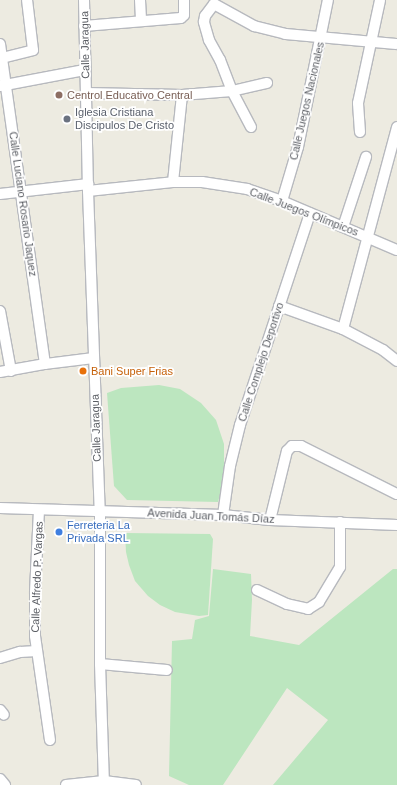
<!DOCTYPE html>
<html>
<head>
<meta charset="utf-8">
<style>
	body { margin:0 }
	#map { position:relative; width:397px; height:785px; overflow:hidden; background:#edebe1; font-family:Arial,sans-serif }
	div>[style] { position:absolute }
	[style*='--x'] { left:calc(var(--x)*1px); top:calc(var(--y)*1px); width:calc(var(--w)*1px); rotate:calc(var(--a)*1deg) }
	.green>* { inset:0; background:#bce6bf }
	.roads { filter:drop-shadow(1px 0 #b7b9be) drop-shadow(-1px 0 #b7b9be) drop-shadow(0 1px #b7b9be) drop-shadow(0 -1px #b7b9be) }
	.minor>* { height:10px; margin:-5px; padding:0 5px; transform-origin:5px; border-radius:5px; background:#fff }
	.dots>* { width:11px; height:11px; translate:-50% -50%; box-sizing:border-box; border:2px solid #fff; border-radius:50% }
	span { translate:-50% -50%; white-space:nowrap; text-align:center; line-height:1.15; -webkit-text-stroke:3.5px #fff; paint-order:stroke }
	.street-label { font-size:11px; color:#5a5d63 }
	.education-label { font-size:11px; color:#785e54 }
	.left { translate:0 -50%; text-align:left }
	.worship-label { font-size:11px; color:#5b616d }
	.food-label { font-size:11px; color:#c56008 }
	.shop-label { font-size:11px; color:#366cbe }
</style>
</head>
<body>
<div id="map">
	<div class="green">
		<div style="clip-path:polygon(159px 385px,180px 389px,201px 403px,216px 420px,224px 444px,224px 480px,218px 502px,127px 500px,114px 486px,107px 393px,121px 388px)"></div>
		<div style="clip-path:polygon(125px 533px,210px 534px,213px 539px,208px 615px,199px 616px,175px 612px,160px 605px,148px 596px,135px 581px,129px 565px,126px 552px)"></div>
		<div style="clip-path:polygon(213px 569px,251px 574px,252px 600px,250px 636px,299px 645px,393px 569px,397px 569px,397px 785px,273px 785px,328px 720px,287px 688px,223px 785px,189px 785px,169px 776px,172px 641px,192px 639px,195px 620px,209px 616px)"></div>
	</div>
	<div class="roads">
		<div class="minor">
			<div style="--x:84;--y:0;--w:191;--a:88.8"></div>
			<div style="--x:88;--y:191;--w:320;--a:87.9"></div>
			<div style="--x:100;--y:511;--w:153;--a:90"></div>
			<div style="--x:100;--y:664;--w:121;--a:88.1"></div>
			<div style="--x:140;--y:0;--w:21;--a:87"></div>
			<div style="--x:84;--y:26;--w:97;--a:-4.7"></div>
			<div style="--x:181;--y:18;--w:4;--a:-45"></div>
			<div style="--x:184;--y:15;--w:15;--a:-90"></div>
			<div style="--x:0;--y:44;--w:323;--a:82"></div>
			<div style="--x:2;--y:58;--w:32;--a:-14"></div>
			<div style="--x:33;--y:50;--w:50;--a:-96.8"></div>
			<div style="--x:0;--y:86;--w:86;--a:-10.7"></div>
			<div style="--x:86;--y:93;--w:96;--a:1.2"></div>
			<div style="--x:182;--y:95;--w:87;--a:95.9"></div>
			<div style="--x:182;--y:95;--w:50;--a:-4.6"></div>
			<div style="--x:232;--y:91;--w:36;--a:-13"></div>
			<div style="--x:251;--y:127;--w:41;--a:-117.8"></div>
			<div style="--x:232;--y:91;--w:33;--a:-111"></div>
			<div style="--x:220;--y:60;--w:23;--a:-119"></div>
			<div style="--x:209;--y:40;--w:19;--a:-106"></div>
			<div style="--x:204;--y:22;--w:6;--a:-81"></div>
			<div style="--x:205;--y:16;--w:15;--a:-53"></div>
			<div style="--x:214;--y:4;--w:46;--a:28.8"></div>
			<div style="--x:254;--y:26;--w:32;--a:14"></div>
			<div style="--x:285;--y:34;--w:112;--a:5.1"></div>
			<div style="--x:360;--y:132;--w:29;--a:-94"></div>
			<div style="--x:358;--y:103;--w:105;--a:-77.9"></div>
			<div style="--x:88;--y:191;--w:85;--a:-6"></div>
			<div style="--x:173;--y:182;--w:29;--a:0"></div>
			<div style="--x:202;--y:182;--w:46;--a:8.8"></div>
			<div style="--x:247;--y:189;--w:37;--a:19"></div>
			<div style="--x:282;--y:201;--w:125;--a:23.1"></div>
			<div style="--x:0;--y:194;--w:89;--a:-6.5"></div>
			<div style="--x:282;--y:201;--w:56;--a:-73.5"></div>
			<div style="--x:298;--y:147;--w:150;--a:-78.5"></div>
			<div style="--x:343;--y:227;--w:74;--a:-71.8"></div>
			<div style="--x:279;--y:306;--w:68;--a:19.8"></div>
			<div style="--x:343;--y:329;--w:45;--a:27.7"></div>
			<div style="--x:383;--y:350;--w:18;--a:38"></div>
			<div style="--x:0;--y:311;--w:61;--a:79.6"></div>
			<div style="--x:343;--y:329;--w:209;--a:-75"></div>
			<div style="--x:0;--y:372;--w:46;--a:-10.1"></div>
			<div style="--x:45;--y:364;--w:48;--a:-7.1"></div>
			<div style="--x:0;--y:508;--w:223;--a:1.8"></div>
			<div style="--x:223;--y:515;--w:47;--a:6.1"></div>
			<div style="--x:270;--y:520;--w:127;--a:2.3"></div>
			<div style="--x:39;--y:510;--w:83;--a:92.8"></div>
			<div style="--x:35;--y:593;--w:43;--a:90"></div>
			<div style="--x:35;--y:636;--w:105;--a:81.8"></div>
			<div style="--x:223;--y:515;--w:49;--a:-81.9"></div>
			<div style="--x:230;--y:466;--w:42;--a:-76.3"></div>
			<div style="--x:240;--y:425;--w:223;--a:-71.7"></div>
			<div style="--x:270;--y:520;--w:71;--a:-76.2"></div>
			<div style="--x:287;--y:451;--w:7;--a:-45"></div>
			<div style="--x:292;--y:446;--w:9;--a:0"></div>
			<div style="--x:301;--y:446;--w:107;--a:26.6"></div>
			<div style="--x:257;--y:590;--w:33;--a:25"></div>
			<div style="--x:287;--y:604;--w:22;--a:13"></div>
			<div style="--x:308;--y:609;--w:13;--a:-32"></div>
			<div style="--x:319;--y:602;--w:41;--a:-59"></div>
			<div style="--x:340;--y:567;--w:45;--a:-90"></div>
			<div style="--x:0;--y:658;--w:21;--a:-17"></div>
			<div style="--x:20;--y:652;--w:17;--a:-3"></div>
			<div style="--x:100;--y:664;--w:67;--a:5.1"></div>
			<div style="--x:0;--y:710;--w:6;--a:51"></div>
			<div style="--x:0;--y:779;--w:8;--a:50"></div>
			<div style="--x:66;--y:785;--w:38;--a:-6"></div>
			<div style="--x:104;--y:781;--w:32;--a:7"></div>
		</div>
	</div>
	<div class="dots">
		<div style="left:59px;top:95px;background:#8d6e63"></div>
		<div style="left:67px;top:119px;background:#6b7280"></div>
		<div style="left:83px;top:371px;background:#e8710a"></div>
		<div style="left:59px;top:532px;background:#3f7fe0"></div>
	</div>
	<div class="street-label">
		<span style="left:85px;top:45px;rotate:-91deg">Calle Jaragua</span>
		<span style="left:307px;top:101px;rotate:-77deg">Calle Juegos Nacionales</span>
		<span style="left:23px;top:204px;rotate:82deg">Calle Luciano Rosario Jaquez</span>
		<span style="left:304px;top:212px;rotate:21deg">Calle Juegos Olímpicos</span>
		<span style="left:261px;top:362px;rotate:-72deg">Calle Complejo Deportivo</span>
		<span style="left:96px;top:428px;rotate:-92deg">Calle Jaragua</span>
		<span style="left:211px;top:516px;rotate:3deg">Avenida Juan Tomás Díaz</span>
		<span style="left:37px;top:577px;rotate:-88deg">Calle Alfredo P. Vargas</span>
	</div>
	<div class="education-label">
		<span class="left" style="left:67px;top:95px">Centrol Educativo Central</span>
	</div>
	<div class="worship-label">
		<span class="left" style="left:75px;top:119px">Iglesia Cristiana<br>Discipulos De Cristo</span>
	</div>
	<div class="food-label">
		<span class="left" style="left:91px;top:371px">Bani Super Frias</span>
	</div>
	<div class="shop-label">
		<span class="left" style="left:67px;top:532px">Ferreteria La<br>Privada SRL</span>
	</div>
</div>
</body>
</html>
